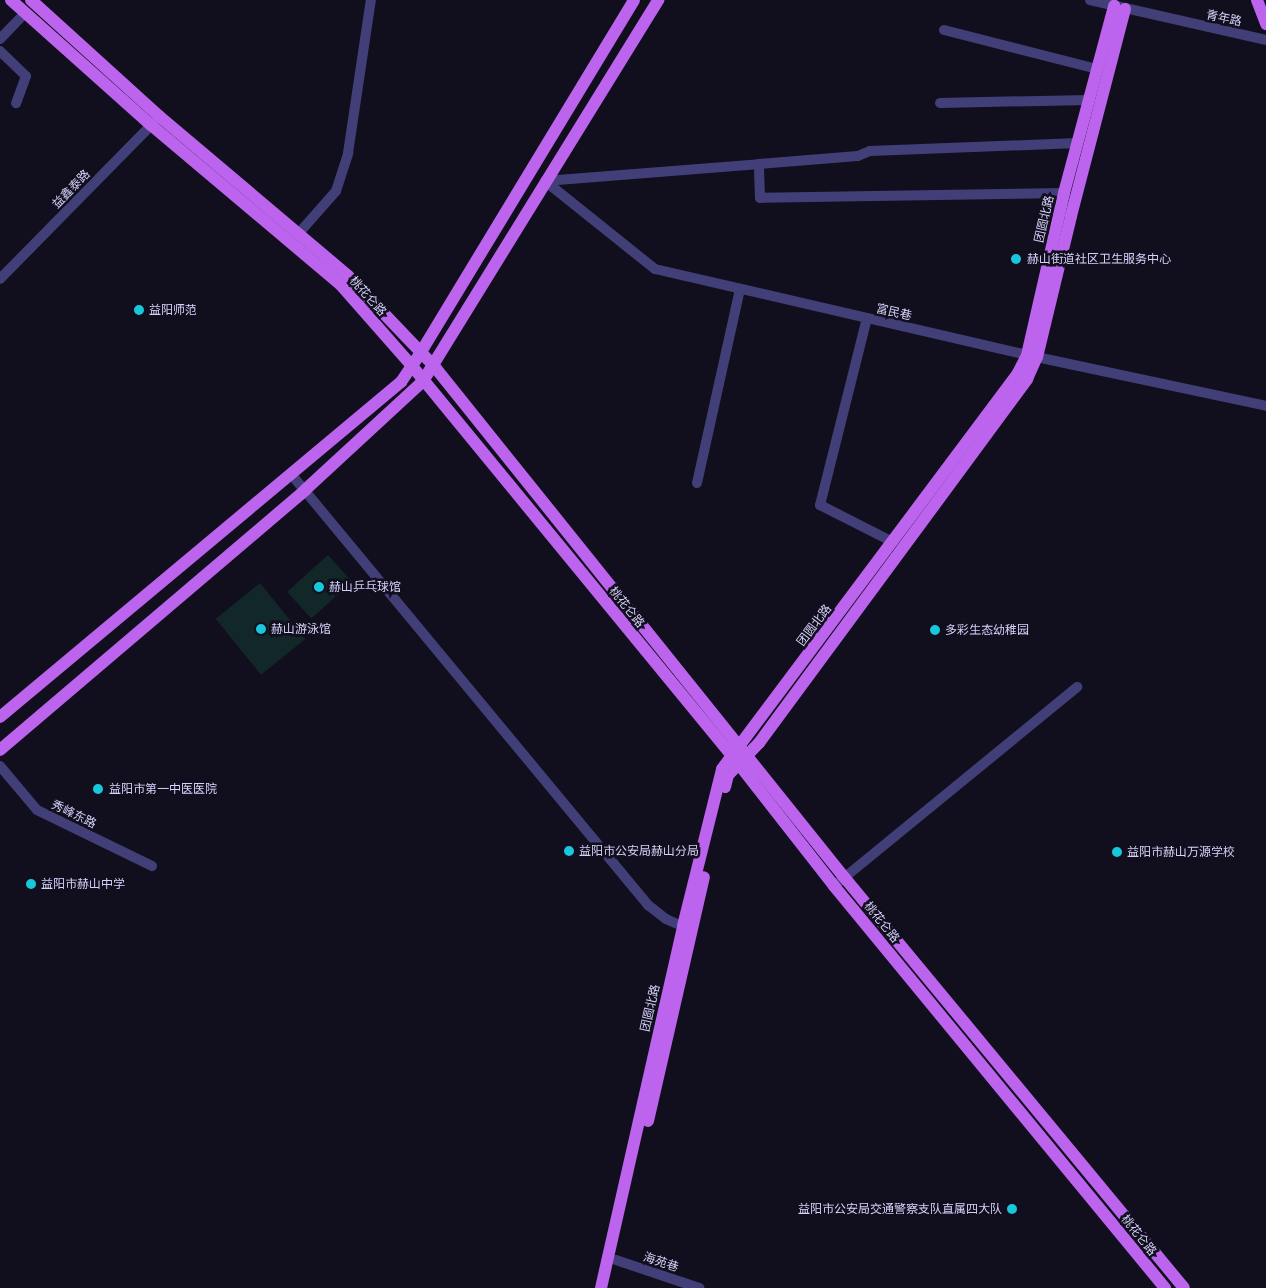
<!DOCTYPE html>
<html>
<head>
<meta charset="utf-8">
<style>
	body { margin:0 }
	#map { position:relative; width:1266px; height:1288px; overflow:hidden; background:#110f1e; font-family:"IBM Plex Sans","Noto Sans SC",sans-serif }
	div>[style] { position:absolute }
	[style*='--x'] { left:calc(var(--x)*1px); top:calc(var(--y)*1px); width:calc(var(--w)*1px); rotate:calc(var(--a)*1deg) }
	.green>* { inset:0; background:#122727; transform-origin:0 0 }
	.minor>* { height:10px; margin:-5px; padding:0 5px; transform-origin:5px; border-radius:5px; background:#423f78 }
	.major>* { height:12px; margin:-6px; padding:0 6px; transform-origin:6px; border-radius:6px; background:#bc64ed }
	.dots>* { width:14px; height:14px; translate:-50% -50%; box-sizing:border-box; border:2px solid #110f1e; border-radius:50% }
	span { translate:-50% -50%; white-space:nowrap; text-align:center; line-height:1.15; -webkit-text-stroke:5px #110f1e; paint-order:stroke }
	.street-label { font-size:12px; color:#d6d1fa }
	.poi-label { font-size:12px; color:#d6d1fa }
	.left { translate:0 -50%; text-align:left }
	.right { translate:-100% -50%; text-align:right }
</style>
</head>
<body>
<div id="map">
	<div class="green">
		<div style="left:328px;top:555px;width:36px;height:55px;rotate:48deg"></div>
		<div style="left:260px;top:583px;width:72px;height:57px;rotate:51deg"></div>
	</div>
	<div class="minor">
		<div style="--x:1090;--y:0;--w:180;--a:12.8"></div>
		<div style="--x:944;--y:30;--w:158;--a:14.3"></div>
		<div style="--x:0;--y:39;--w:36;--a:-46"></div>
		<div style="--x:0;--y:51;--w:36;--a:44"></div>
		<div style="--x:26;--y:76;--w:29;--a:110"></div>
		<div style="--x:940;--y:103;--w:149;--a:-1.2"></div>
		<div style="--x:545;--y:181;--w:141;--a:38.7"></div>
		<div style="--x:655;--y:269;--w:382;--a:13"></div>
		<div style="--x:1027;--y:355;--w:244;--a:12"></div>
		<div style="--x:545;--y:181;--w:215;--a:-4.5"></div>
		<div style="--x:1064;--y:193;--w:304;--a:179.1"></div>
		<div style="--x:760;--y:198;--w:34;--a:-92"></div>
		<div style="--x:759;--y:164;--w:99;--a:-4.6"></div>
		<div style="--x:858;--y:156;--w:13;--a:-23"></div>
		<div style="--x:870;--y:151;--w:208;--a:-2.2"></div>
		<div style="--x:299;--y:233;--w:56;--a:-48.6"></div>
		<div style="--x:336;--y:191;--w:40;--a:-72"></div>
		<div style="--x:348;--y:153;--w:155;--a:-81.5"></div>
		<div style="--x:0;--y:279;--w:221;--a:-45.5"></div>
		<div style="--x:867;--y:318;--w:193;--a:104.1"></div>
		<div style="--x:820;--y:505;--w:82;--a:26.9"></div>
		<div style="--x:291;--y:474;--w:560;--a:50.36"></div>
		<div style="--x:648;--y:905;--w:23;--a:38"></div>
		<div style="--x:666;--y:919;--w:24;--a:24"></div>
		<div style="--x:697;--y:483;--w:199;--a:-77.5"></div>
		<div style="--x:0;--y:766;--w:57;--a:49.9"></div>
		<div style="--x:37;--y:810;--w:128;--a:26"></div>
		<div style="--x:839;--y:882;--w:308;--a:-39.3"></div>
		<div style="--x:616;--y:1260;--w:88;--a:18.6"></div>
	</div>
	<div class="major">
		<div style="--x:11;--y:0;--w:188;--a:41.8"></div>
		<div style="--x:151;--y:125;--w:247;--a:40.1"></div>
		<div style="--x:340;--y:284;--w:109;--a:48.7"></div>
		<div style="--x:412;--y:366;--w:514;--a:50.61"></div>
		<div style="--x:738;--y:763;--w:156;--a:52"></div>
		<div style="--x:834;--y:886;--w:521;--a:50.53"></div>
		<div style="--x:31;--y:0;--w:173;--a:42.2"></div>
		<div style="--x:159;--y:116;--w:248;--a:40.2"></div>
		<div style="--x:348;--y:276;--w:124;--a:46.3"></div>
		<div style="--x:434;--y:366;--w:655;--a:51.26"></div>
		<div style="--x:844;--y:877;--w:533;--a:50.4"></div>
		<div style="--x:1257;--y:0;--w:26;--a:69"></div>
		<div style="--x:0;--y:717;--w:523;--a:-39.88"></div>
		<div style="--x:401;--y:382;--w:36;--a:-56"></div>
		<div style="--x:421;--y:352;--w:411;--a:-58.8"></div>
		<div style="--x:0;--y:750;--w:401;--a:-40.4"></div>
		<div style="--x:305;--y:490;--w:161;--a:-42.7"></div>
		<div style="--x:423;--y:381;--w:448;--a:-58.3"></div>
		<div style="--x:725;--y:787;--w:12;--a:-76"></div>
		<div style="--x:728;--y:775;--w:45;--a:-45.9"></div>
		<div style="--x:759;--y:743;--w:452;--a:-53.6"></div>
		<div style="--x:1027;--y:379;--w:24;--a:-66"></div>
		<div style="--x:1037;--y:357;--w:145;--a:-76.4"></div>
		<div style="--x:1071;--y:216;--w:214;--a:-75.4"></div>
		<div style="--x:648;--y:1121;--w:250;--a:-77.1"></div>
		<div style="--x:601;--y:1288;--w:371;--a:-77.2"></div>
		<div style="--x:683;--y:926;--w:162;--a:-76"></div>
		<div style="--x:722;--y:769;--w:494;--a:-53.2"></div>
		<div style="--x:1018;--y:373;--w:20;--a:-63"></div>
		<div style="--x:1027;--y:355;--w:166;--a:-77.1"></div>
		<div style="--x:1064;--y:193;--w:194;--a:-75"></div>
	</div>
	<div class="dots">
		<div style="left:1016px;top:259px;background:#19c7dd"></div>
		<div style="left:139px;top:310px;background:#19c7dd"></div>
		<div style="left:319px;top:587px;background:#19c7dd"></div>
		<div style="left:261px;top:629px;background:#19c7dd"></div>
		<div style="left:935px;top:630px;background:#19c7dd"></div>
		<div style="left:98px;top:789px;background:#19c7dd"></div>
		<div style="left:569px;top:851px;background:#19c7dd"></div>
		<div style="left:1117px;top:852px;background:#19c7dd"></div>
		<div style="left:31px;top:884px;background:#19c7dd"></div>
		<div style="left:1012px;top:1209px;background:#19c7dd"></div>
	</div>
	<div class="street-label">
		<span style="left:1224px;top:18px;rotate:12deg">青年路</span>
		<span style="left:71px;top:189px;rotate:-46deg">益鑫泰路</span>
		<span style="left:1044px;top:219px;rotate:-77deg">团圆北路</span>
		<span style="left:368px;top:296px;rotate:48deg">桃花仑路</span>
		<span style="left:894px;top:312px;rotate:13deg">富民巷</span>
		<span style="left:627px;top:607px;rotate:51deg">桃花仑路</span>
		<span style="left:814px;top:625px;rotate:-53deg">团圆北路</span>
		<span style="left:74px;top:814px;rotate:26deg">秀峰东路</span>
		<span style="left:882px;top:922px;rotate:51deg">桃花仑路</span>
		<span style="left:650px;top:1008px;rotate:-77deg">团圆北路</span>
		<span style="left:1139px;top:1235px;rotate:51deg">桃花仑路</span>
		<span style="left:661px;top:1262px;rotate:18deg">海苑巷</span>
	</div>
	<div class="poi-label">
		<span class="left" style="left:1027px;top:259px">赫山街道社区卫生服务中心</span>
		<span class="left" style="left:149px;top:310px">益阳师范</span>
		<span class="left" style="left:329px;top:587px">赫山乒乓球馆</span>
		<span class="left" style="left:271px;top:629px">赫山游泳馆</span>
		<span class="left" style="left:945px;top:630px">多彩生态幼稚园</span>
		<span class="left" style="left:109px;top:789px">益阳市第一中医医院</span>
		<span class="left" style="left:579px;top:851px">益阳市公安局赫山分局</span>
		<span class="left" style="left:1127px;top:852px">益阳市赫山万源学校</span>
		<span class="left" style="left:41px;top:884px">益阳市赫山中学</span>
		<span class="right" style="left:1002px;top:1209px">益阳市公安局交通警察支队直属四大队</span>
	</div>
</div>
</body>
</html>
